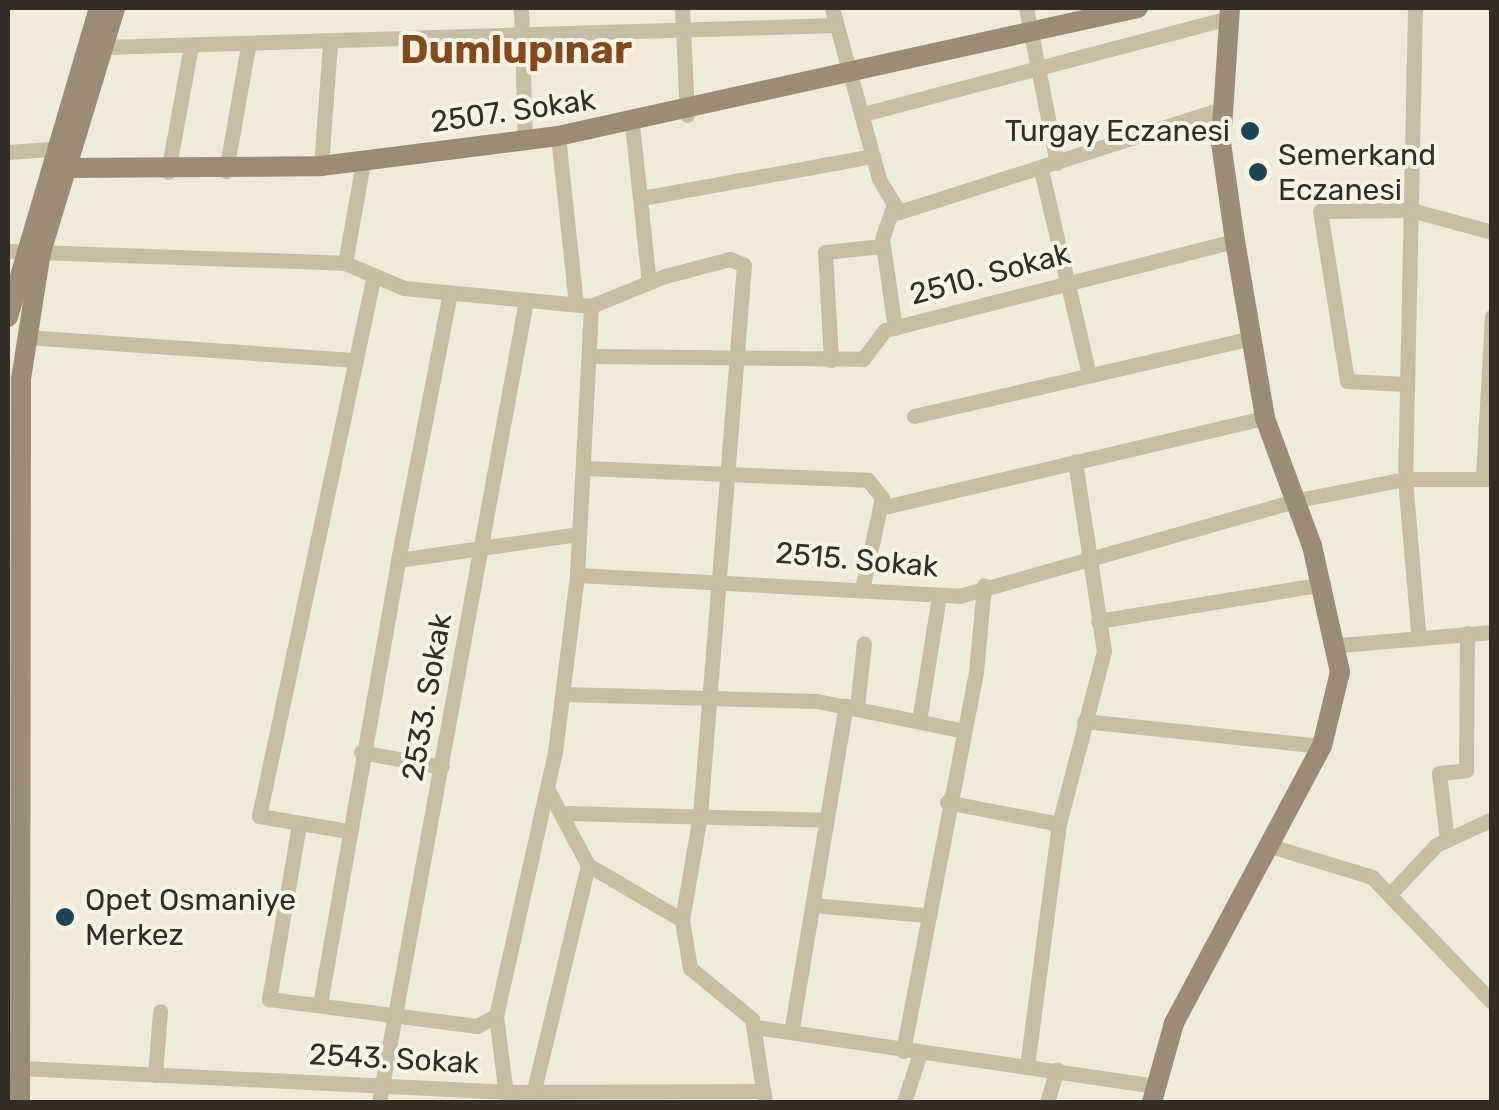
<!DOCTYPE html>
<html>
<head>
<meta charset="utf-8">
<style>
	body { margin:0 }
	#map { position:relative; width:1499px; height:1110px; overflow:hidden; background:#f1ead8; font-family:Rubik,sans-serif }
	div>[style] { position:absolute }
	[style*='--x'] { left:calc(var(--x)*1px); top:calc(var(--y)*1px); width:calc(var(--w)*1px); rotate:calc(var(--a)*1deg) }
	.street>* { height:15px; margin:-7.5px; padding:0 7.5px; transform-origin:7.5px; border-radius:7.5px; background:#c8bca4 }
	.secondary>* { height:20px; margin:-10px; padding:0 10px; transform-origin:10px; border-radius:10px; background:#9c8b76 }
	.dots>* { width:28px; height:28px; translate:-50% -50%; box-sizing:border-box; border:5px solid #f9f3e4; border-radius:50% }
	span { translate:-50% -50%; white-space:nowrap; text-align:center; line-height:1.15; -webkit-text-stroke:8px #f9f3e4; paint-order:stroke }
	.street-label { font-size:30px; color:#342d26 }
	.poi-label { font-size:30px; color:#342d26 }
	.right { translate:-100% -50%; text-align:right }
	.left { translate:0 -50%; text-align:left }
	.district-label { font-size:40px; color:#824a1f; font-weight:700 }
	.frame { position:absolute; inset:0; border:10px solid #342d26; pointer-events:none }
</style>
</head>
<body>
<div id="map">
	<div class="street">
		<div style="--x:521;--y:8;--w:133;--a:88.3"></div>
		<div style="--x:682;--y:8;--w:107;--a:87.3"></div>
		<div style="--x:832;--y:8;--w:177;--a:74.6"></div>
		<div style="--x:879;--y:179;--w:39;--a:59"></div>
		<div style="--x:899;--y:212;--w:338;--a:-17.7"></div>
		<div style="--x:1026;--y:8;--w:158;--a:78.7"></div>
		<div style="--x:1415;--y:8;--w:471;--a:91.2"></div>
		<div style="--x:1405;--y:479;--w:153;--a:85.1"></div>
		<div style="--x:103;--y:47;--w:734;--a:-1.72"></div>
		<div style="--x:863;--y:114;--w:377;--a:-14.7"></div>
		<div style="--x:632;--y:124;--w:159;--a:83.9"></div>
		<div style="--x:558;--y:136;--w:169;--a:83.9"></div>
		<div style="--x:8;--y:152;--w:42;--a:-4.1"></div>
		<div style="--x:50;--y:149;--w:14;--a:54"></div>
		<div style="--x:321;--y:166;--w:123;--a:-85.8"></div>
		<div style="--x:1041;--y:170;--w:210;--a:76.8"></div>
		<div style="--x:226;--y:171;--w:127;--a:-80"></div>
		<div style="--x:168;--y:172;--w:128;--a:-79.7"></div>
		<div style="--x:642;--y:198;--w:235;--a:-10.3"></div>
		<div style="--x:893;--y:207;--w:34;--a:109"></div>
		<div style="--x:882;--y:239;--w:90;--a:81.7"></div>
		<div style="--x:8;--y:251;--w:337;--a:2"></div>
		<div style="--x:345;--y:263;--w:64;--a:23"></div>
		<div style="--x:404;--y:288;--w:188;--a:5.5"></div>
		<div style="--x:591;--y:306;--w:80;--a:-22.1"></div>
		<div style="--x:665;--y:276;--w:67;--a:-14.7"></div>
		<div style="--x:730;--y:259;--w:15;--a:23"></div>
		<div style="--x:744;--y:265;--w:552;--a:94.57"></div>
		<div style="--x:700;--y:815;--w:107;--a:99.7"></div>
		<div style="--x:345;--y:263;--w:102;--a:-79.8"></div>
		<div style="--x:26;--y:337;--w:328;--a:4"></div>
		<div style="--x:592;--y:356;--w:271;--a:0.6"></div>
		<div style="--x:863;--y:359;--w:36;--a:-53"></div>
		<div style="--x:885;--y:330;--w:361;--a:-14.3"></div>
		<div style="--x:831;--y:360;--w:108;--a:-93.2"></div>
		<div style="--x:825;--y:252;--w:57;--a:-6"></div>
		<div style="--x:1407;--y:384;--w:60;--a:-177.1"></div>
		<div style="--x:1347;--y:381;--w:172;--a:-99"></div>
		<div style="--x:1320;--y:211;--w:91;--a:-0.6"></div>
		<div style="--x:1411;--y:210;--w:84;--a:15.2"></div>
		<div style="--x:914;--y:416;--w:348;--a:-13"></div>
		<div style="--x:585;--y:468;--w:283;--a:2.4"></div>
		<div style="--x:868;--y:480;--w:23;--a:52"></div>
		<div style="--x:882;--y:498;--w:89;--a:102.3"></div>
		<div style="--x:1483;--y:477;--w:161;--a:-86.8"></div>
		<div style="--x:880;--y:508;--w:395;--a:-13.2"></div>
		<div style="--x:398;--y:560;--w:272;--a:-79"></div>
		<div style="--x:577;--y:575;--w:383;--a:3.1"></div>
		<div style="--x:959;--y:596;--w:352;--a:-15.8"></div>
		<div style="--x:1298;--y:500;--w:109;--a:-11.1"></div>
		<div style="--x:1405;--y:479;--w:87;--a:0"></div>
		<div style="--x:1098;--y:621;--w:228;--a:-9.3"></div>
		<div style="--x:1340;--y:645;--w:153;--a:-4.9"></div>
		<div style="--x:563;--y:694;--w:254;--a:1.6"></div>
		<div style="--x:817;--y:701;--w:150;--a:11.5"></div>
		<div style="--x:857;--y:707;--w:64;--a:-83.8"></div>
		<div style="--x:919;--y:721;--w:127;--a:-80.9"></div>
		<div style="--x:1084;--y:721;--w:239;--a:6"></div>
		<div style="--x:361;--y:752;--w:82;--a:10.5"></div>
		<div style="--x:549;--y:792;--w:83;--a:61.9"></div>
		<div style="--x:588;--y:865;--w:109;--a:30.3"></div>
		<div style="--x:682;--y:920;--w:49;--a:80.5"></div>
		<div style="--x:690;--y:968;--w:80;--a:39.4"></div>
		<div style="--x:752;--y:1019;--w:84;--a:81.1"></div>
		<div style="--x:947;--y:802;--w:114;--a:11.1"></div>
		<div style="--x:566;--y:813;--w:259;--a:1.5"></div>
		<div style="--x:299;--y:825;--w:177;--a:99.8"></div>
		<div style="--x:269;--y:999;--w:210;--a:7.4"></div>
		<div style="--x:477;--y:1026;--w:21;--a:-28"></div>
		<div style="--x:348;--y:831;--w:90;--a:-170.4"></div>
		<div style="--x:259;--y:816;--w:549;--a:-78.01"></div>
		<div style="--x:1447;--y:840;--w:67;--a:-96.8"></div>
		<div style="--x:1439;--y:773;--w:27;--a:-6"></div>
		<div style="--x:1466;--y:770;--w:137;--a:-89.6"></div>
		<div style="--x:1267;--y:845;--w:110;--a:16.9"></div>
		<div style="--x:1372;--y:877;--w:173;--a:46.2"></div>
		<div style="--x:1392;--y:892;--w:64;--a:-46.9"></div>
		<div style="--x:1436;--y:845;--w:62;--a:-24.9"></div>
		<div style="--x:813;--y:905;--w:111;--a:5.1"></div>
		<div style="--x:320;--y:1004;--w:451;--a:-80"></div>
		<div style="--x:398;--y:560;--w:183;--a:-8.2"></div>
		<div style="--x:756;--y:1027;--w:404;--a:8.4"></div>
		<div style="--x:792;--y:1027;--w:326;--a:-80.5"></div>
		<div style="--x:903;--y:1051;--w:386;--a:-79.1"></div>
		<div style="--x:976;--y:672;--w:87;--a:-84.7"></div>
		<div style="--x:1027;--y:1066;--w:244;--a:-82.5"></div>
		<div style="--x:1059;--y:824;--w:179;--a:-75.4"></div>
		<div style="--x:1104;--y:651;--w:192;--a:-98.7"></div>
		<div style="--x:22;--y:1068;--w:484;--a:2.8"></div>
		<div style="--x:505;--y:1092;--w:258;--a:-0.2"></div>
		<div style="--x:155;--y:1075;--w:64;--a:-85.5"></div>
		<div style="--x:534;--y:1090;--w:231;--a:-76.5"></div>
		<div style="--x:379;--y:1102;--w:815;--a:-79.61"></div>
		<div style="--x:507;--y:1102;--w:87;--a:-97.3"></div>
		<div style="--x:496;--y:1016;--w:271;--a:-77.4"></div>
		<div style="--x:555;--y:752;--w:178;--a:-82.9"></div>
		<div style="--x:577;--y:575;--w:269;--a:-87"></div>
		<div style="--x:904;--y:1102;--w:52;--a:-71.9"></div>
		<div style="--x:1047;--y:1102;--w:34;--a:-73"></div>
	</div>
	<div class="secondary">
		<div style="--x:64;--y:168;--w:257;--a:-0.4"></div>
		<div style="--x:321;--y:166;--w:239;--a:-7.2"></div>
		<div style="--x:558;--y:136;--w:594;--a:-12.45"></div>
		<div style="--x:8;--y:317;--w:322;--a:-73.6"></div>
		<div style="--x:20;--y:1102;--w:723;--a:-89.92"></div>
		<div style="--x:21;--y:379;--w:129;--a:-81.1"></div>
		<div style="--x:41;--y:252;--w:255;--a:-73.1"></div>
		<div style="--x:1152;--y:1102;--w:82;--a:-74.4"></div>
		<div style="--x:1174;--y:1023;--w:314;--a:-61.9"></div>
		<div style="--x:1322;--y:746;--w:76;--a:-76.3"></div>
		<div style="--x:1340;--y:672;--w:129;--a:-102.5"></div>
		<div style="--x:1312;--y:546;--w:136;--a:-110.2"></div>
		<div style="--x:1265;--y:418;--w:180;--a:-99.6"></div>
		<div style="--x:1235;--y:241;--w:99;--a:-98.1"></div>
		<div style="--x:1221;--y:143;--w:135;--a:-86.2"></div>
	</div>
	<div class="dots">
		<div style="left:1250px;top:131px;background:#1c4655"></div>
		<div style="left:1258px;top:172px;background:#1c4655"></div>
		<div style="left:65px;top:917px;background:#1c4655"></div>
	</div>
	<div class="street-label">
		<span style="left:513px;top:111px;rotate:-8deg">2507. Sokak</span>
		<span style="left:990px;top:274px;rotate:-15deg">2510. Sokak</span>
		<span style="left:857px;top:560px;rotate:5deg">2515. Sokak</span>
		<span style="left:427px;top:697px;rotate:-80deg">2533. Sokak</span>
		<span style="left:394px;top:1059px;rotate:3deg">2543. Sokak</span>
	</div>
	<div class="poi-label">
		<span class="right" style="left:1230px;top:131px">Turgay Eczanesi</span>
		<span class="left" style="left:1278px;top:172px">Semerkand<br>Eczanesi</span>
		<span class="left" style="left:85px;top:917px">Opet Osmaniye<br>Merkez</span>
	</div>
	<div class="district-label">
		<span style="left:516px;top:50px">Dumlupınar</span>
	</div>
	<div class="frame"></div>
</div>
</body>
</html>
